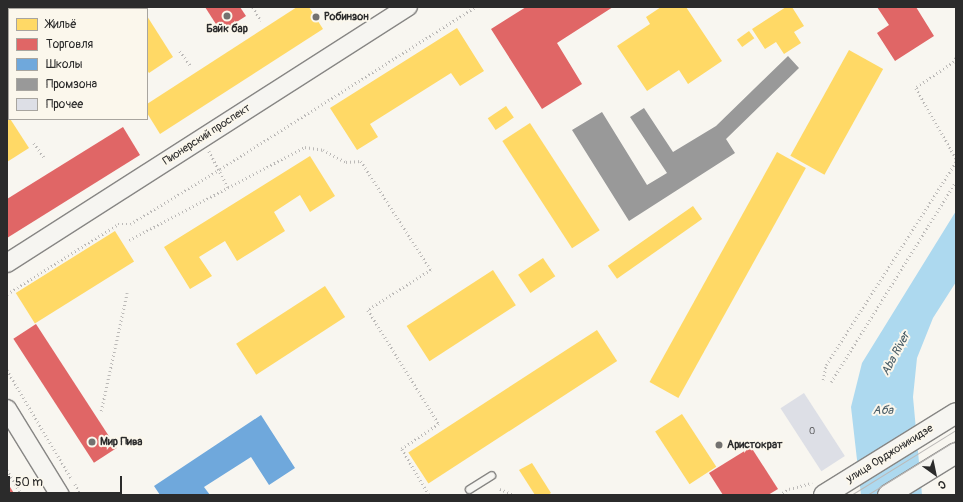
<!DOCTYPE html>
<html>
<head>
<meta charset="utf-8">
<style>
	body { margin:0 }
	#map { position:relative; width:963px; height:502px; overflow:hidden; background:#f8f6f0; font-family:Pangolin,sans-serif }
	div>[style] { position:absolute }
	[style*='--x'] { left:calc(var(--x)*1px); top:calc(var(--y)*1px); width:calc(var(--w)*1px); rotate:calc(var(--a)*1deg) }
	.water>* { inset:0; background:#add9ef }
	.homes>* { inset:0; background:#ffd966; transform-origin:0 0 }
	.shops>* { inset:0; background:#e06666; transform-origin:0 0 }
	.schools>* { inset:0; background:#6fa8dc }
	.industry>* { inset:0; background:#999 }
	.building>* { inset:0; background:#dddfe6; transform-origin:0 0 }
	.path>* { height:2.5px; margin-top:-1.25px; transform-origin:0; background:repeating-linear-gradient(90deg,#bcbab8 0 1px,transparent 0 4px) }
	.roads { filter:drop-shadow(1px 0 #878684) drop-shadow(-1px 0 #878684) drop-shadow(0 1px #878684) drop-shadow(0 -1px #878684) }
	.service>* { height:7px; margin:-3.5px; padding:0 3.5px; transform-origin:3.5px; border-radius:3.5px; background:#f6f5f1 }
	.tertiary>* { height:18px; margin:-9px; padding:0 9px; transform-origin:9px; border-radius:9px; background:#f6f5f1 }
	.secondary>* { height:20px; margin:-10px; padding:0 10px; transform-origin:10px; border-radius:10px; background:#f6f5f1 }
	.tram>* { height:1px; margin:-0.5px; padding:0 0.5px; transform-origin:0.5px; border-radius:0.5px; background:#bcbab8 }
	.dots>* { width:11px; height:11px; translate:-50% -50%; box-sizing:border-box; border:2px solid #fbf7ec; border-radius:50% }
	span { translate:-50% -50%; white-space:nowrap; text-align:center; line-height:1.15; -webkit-text-stroke:4px #fbf7ec; paint-order:stroke }
	.number-label { font-size:9px; color:#58585a }
	.number-label span { -webkit-text-stroke-width:0 }
	.poi-label { font-size:11px; color:#2b2b2b; font-weight:700 }
	.left { translate:0 -50%; text-align:left }
	.street-label { font-size:11px; color:#2b2b2b }
	.water-label { font-size:12px; color:#485c66; font-style:italic }
	.frame { position:absolute; inset:0; border:8px solid #2b2b2b; pointer-events:none }
	.legend { position:absolute; left:8px; top:8px; width:140px; height:112px; box-sizing:border-box; background:#fbf7ec; border:1px solid #a8a59f; margin:0; padding:5px 7px; list-style:none; font-size:12px; color:#2b2b2b }
	.legend li { display:flex; align-items:center; gap:8px; height:20px }
	.legend b { width:20px; border:1px solid #a8a59f }
	.north { position:absolute; left:915px; top:454px; width:40px; height:40px; -webkit-text-stroke:3px #fbf7ec; paint-order:stroke; rotate:147deg; font-size:11px; font-weight:700; line-height:16px; text-align:center; color:#2b2b2b }
	.north::after { content:''; display:block; margin:auto; width:14px; height:18px; background:#2b2b2b; clip-path:polygon(50% 0,100% 100%,50% 72%,0 100%) }
	.scale { position:absolute; left:8px; top:476px; width:114px; height:18px; box-sizing:border-box; border:2px solid #2b2b2b; border-top:0; padding-left:5px; font-size:12px; line-height:14px; white-space:nowrap; color:#2b2b2b; -webkit-text-stroke:3px #fbf7ec; paint-order:stroke }
</style>
</head>
<body>
<div id="map">
	<div class="water">
		<div style="clip-path:polygon(956px 211px,956px 282px,933px 318px,917px 358px,913px 397px,922px 495px,861px 495px,851px 407px,862px 363px)"></div>
	</div>
	<div class="homes">
		<div style="clip-path:polygon(7px 7px,41px 7px,42px 9px,9px 11px)"></div>
		<div style="left:107px;top:7px;width:34px;height:2px"></div>
		<div style="clip-path:polygon(297px 7px,309px 7px,323px 29px,160px 134px,147px 113px,147px 104px)"></div>
		<div style="clip-path:polygon(661px 7px,686px 7px,722px 61px,688px 84px,679px 70px,647px 91px,617px 46px,650px 24px,646px 17px)"></div>
		<div style="clip-path:polygon(786px 7px,792px 7px,804px 26px,794px 32px,801px 43px,784px 54px,776px 42px,765px 49px,752px 29px)"></div>
		<div style="clip-path:polygon(147px 16px,173px 57px,149px 73px,147px 70px)"></div>
		<div style="clip-path:polygon(457px 28px,484px 71px,460px 86px,451px 73px,370px 124px,378px 137px,357px 150px,330px 108px)"></div>
		<div style="left:749px;top:31px;width:9px;height:15px;rotate:54deg"></div>
		<div style="left:849px;top:50px;width:39px;height:121px;rotate:29deg"></div>
		<div style="left:506px;top:106px;width:14px;height:22px;rotate:56deg"></div>
		<div style="clip-path:polygon(7px 114px,29px 148px,7px 162px)"></div>
		<div style="left:530px;top:123px;width:128px;height:33px;rotate:57deg"></div>
		<div style="left:777px;top:152px;width:33px;height:263px;rotate:29deg"></div>
		<div style="clip-path:polygon(310px 156px,335px 196px,310px 212px,300px 195px,274px 212px,285px 231px,237px 261px,225px 241px,199px 257px,212px 276px,190px 289px,164px 247px)"></div>
		<div style="left:693px;top:206px;width:16px;height:104px;rotate:55deg"></div>
		<div style="left:115px;top:231px;width:36px;height:117px;rotate:58deg"></div>
		<div style="left:543px;top:258px;width:22px;height:30px;rotate:56deg"></div>
		<div style="left:493px;top:270px;width:42px;height:103px;rotate:57deg"></div>
		<div style="left:325px;top:286px;width:37px;height:106px;rotate:57deg"></div>
		<div style="left:597px;top:330px;width:37px;height:225px;rotate:57deg"></div>
		<div style="left:682px;top:414px;width:63px;height:32px;rotate:57deg"></div>
		<div style="clip-path:polygon(532px 463px,551px 493px,548px 495px,535px 495px,519px 470px)"></div>
	</div>
	<div class="shops">
		<div style="clip-path:polygon(205px 7px,240px 7px,246px 16px,221px 32px)"></div>
		<div style="clip-path:polygon(526px 7px,613px 7px,557px 43px,582px 84px,542px 109px,491px 29px)"></div>
		<div style="clip-path:polygon(877px 7px,916px 7px,934px 36px,895px 61px,877px 33px,889px 25px)"></div>
		<div style="clip-path:polygon(123px 127px,140px 155px,7px 238px,7px 199px)"></div>
		<div style="left:36px;top:324px;width:148px;height:27px;rotate:57deg"></div>
		<div style="clip-path:polygon(751px 447px,778px 489px,768px 495px,723px 495px,709px 473px)"></div>
		<div style="clip-path:polygon(7px 482px,15px 495px,7px 495px)"></div>
	</div>
	<div class="schools">
		<div style="clip-path:polygon(261px 415px,295px 468px,269px 485px,251px 457px,204px 487px,210px 495px,160px 495px,154px 486px)"></div>
	</div>
	<div class="industry">
		<div style="clip-path:polygon(788px 56px,799px 68px,726px 139px,735px 153px,629px 221px,572px 130px,602px 112px,647px 185px,667px 173px,630px 117px,644px 108px,673px 152px,716px 126px)"></div>
	</div>
	<div class="building">
		<div style="left:804px;top:393px;width:75px;height:28px;rotate:57deg"></div>
	</div>
	<div class="path">
		<div style="--x:253;--y:7;--w:16;--a:60"></div>
		<div style="--x:180;--y:51;--w:19;--a:54"></div>
		<div style="--x:956;--y:58;--w:4;--a:117"></div>
		<div style="--x:954;--y:62;--w:46;--a:145.6"></div>
		<div style="--x:916;--y:88;--w:81;--a:60.3"></div>
		<div style="--x:34;--y:143;--w:19;--a:55"></div>
		<div style="--x:209;--y:151;--w:41;--a:62.2"></div>
		<div style="--x:129;--y:240;--w:199;--a:-27.9"></div>
		<div style="--x:305;--y:147;--w:18;--a:9"></div>
		<div style="--x:323;--y:150;--w:26;--a:28"></div>
		<div style="--x:346;--y:162;--w:15;--a:-4"></div>
		<div style="--x:361;--y:161;--w:130;--a:57.3"></div>
		<div style="--x:431;--y:270;--w:75;--a:147.6"></div>
		<div style="--x:368;--y:310;--w:134;--a:58.1"></div>
		<div style="--x:439;--y:424;--w:45;--a:146"></div>
		<div style="--x:402;--y:449;--w:53;--a:59.6"></div>
		<div style="--x:7;--y:294;--w:131;--a:-32.2"></div>
		<div style="--x:118;--y:224;--w:12;--a:0"></div>
		<div style="--x:130;--y:224;--w:105;--a:-31.4"></div>
		<div style="--x:220;--y:169;--w:302;--a:-32.4"></div>
		<div style="--x:7;--y:370;--w:126;--a:59.3"></div>
		<div style="--x:823;--y:380;--w:15;--a:-79"></div>
		<div style="--x:826;--y:365;--w:241;--a:-57.4"></div>
		<div style="--x:831;--y:382;--w:237;--a:-58.1"></div>
		<div style="--x:101;--y:411;--w:121;--a:-77.6"></div>
		<div style="--x:7;--y:470;--w:29;--a:59"></div>
		<div style="--x:75;--y:484;--w:13;--a:61"></div>
		<div style="--x:500;--y:489;--w:15;--a:23"></div>
		<div style="--x:779;--y:495;--w:12;--a:-31"></div>
		<div style="--x:789;--y:489;--w:24;--a:-15"></div>
	</div>
	<div class="roads">
		<div class="service">
			<div style="--x:469;--y:489;--w:26;--a:-32"></div>
		</div>
		<div class="tertiary">
			<div style="--x:7;--y:263;--w:476;--a:-32.6"></div>
			<div style="--x:7;--y:409;--w:101;--a:58.4"></div>
		</div>
		<div class="secondary">
			<div style="--x:824;--y:495;--w:155;--a:-31.8"></div>
			<div style="--x:888;--y:495;--w:80;--a:-31.7"></div>
		</div>
	</div>
	<div class="tram">
		<div style="--x:851;--y:495;--w:123;--a:-31.8"></div>
		<div style="--x:867;--y:495;--w:105;--a:-31.7"></div>
	</div>
	<div class="dots">
		<div style="left:227px;top:16px;background:#737270"></div>
		<div style="left:316px;top:17px;background:#737270"></div>
		<div style="left:92px;top:442px;background:#737270"></div>
		<div style="left:719px;top:445px;background:#737270"></div>
	</div>
	<div class="number-label">
		<span style="left:812px;top:432px">0</span>
	</div>
	<div class="poi-label">
		<span class="left" style="left:324px;top:17px">Робинзон</span>
		<span style="left:227px;top:29px">Байк бар</span>
		<span class="left" style="left:100px;top:442px">Мир Пива</span>
		<span class="left" style="left:727px;top:445px">Аристократ</span>
	</div>
	<div class="street-label">
		<span style="left:207px;top:135px;rotate:-33deg">Пионерский проспект</span>
		<span style="left:890px;top:454px;rotate:-32deg">улица Орджоникидзе</span>
	</div>
	<div class="water-label">
		<span style="left:896px;top:354px;rotate:-62deg">Aba River</span>
		<span style="left:883px;top:411px">Аба</span>
	</div>
	<div class="frame"></div>
	<ul class="legend">
	<li><b style="height:11px;background:#ffd966"></b>Жильё</li>
	<li><b style="height:11px;background:#e06666"></b>Торговля</li>
	<li><b style="height:11px;background:#6fa8dc"></b>Школы</li>
	<li><b style="height:11px;background:#999"></b>Промзона</li>
	<li><b style="height:11px;background:#dddfe6"></b>Прочее</li>
	</ul>
	<div class="north">С</div>
	<div class="scale">50 m</div>
</div>
</body>
</html>
